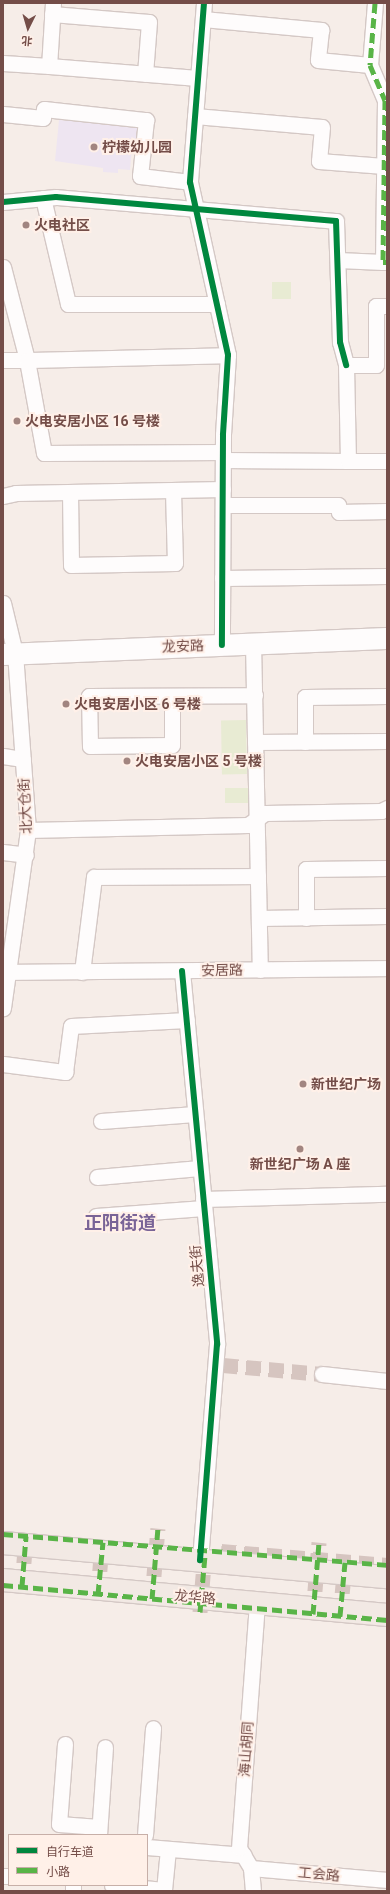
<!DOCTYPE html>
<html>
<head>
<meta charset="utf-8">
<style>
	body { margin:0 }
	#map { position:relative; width:390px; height:1894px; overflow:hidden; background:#f6ede8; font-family:Roboto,"Noto Sans SC",sans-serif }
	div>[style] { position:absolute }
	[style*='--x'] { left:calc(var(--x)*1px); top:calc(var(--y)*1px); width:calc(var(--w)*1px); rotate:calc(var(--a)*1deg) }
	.education>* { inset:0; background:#eee5f1 }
	.green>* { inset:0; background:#e8ebd3; transform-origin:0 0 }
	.street-tunnel>* { height:15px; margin-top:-7.5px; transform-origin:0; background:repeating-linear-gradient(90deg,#d6c5c0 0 15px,transparent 0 23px) }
	.roads { filter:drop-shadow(1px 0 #d4c8c5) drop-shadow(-1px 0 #d4c8c5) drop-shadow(0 1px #d4c8c5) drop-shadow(0 -1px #d4c8c5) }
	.street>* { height:15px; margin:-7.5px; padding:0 7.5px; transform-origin:7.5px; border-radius:7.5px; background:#fefcfc }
	.secondary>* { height:21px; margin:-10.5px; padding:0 10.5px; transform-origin:10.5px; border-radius:10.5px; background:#fefcfc }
	.primary>* { height:22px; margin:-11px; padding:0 11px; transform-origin:11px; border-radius:11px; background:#f2e9e4 }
	.quiet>* { height:5px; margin-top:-2.5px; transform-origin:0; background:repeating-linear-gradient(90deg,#59b447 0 10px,transparent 0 15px) }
	.cycleway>* { height:6px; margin:-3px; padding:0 3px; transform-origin:3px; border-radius:3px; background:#00873e }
	.dots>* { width:11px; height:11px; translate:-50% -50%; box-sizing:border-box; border:2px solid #fff0e8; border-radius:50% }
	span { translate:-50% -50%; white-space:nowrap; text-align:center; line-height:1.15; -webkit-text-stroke:4px #fff0e8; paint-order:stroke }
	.poi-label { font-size:14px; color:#744d48; font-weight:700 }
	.left { translate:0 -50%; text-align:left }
	.street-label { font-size:14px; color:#744d48 }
	.district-label { font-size:18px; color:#796497; font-weight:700 }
	.frame { position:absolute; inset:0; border:4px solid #744d48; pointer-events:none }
	.legend { position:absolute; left:8px; top:1834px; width:140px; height:52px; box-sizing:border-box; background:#fff0e8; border:1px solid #c7afa8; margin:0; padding:5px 7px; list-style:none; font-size:12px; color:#744d48 }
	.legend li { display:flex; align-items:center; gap:8px; height:20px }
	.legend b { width:20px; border:1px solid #c7afa8 }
	.north { position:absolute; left:8px; top:8px; width:40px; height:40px; -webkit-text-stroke:3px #fff0e8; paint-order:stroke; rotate:185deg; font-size:11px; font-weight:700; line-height:16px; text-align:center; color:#744d48 }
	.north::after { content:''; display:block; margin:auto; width:14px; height:18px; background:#744d48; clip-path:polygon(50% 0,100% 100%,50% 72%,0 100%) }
</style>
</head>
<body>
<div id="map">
	<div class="education">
		<div style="clip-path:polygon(59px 120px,142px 127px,140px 147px,132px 147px,130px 170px,118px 169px,118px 173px,103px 172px,103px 168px,55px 161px)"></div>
	</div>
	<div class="green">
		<div style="left:272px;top:282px;width:19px;height:17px"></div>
		<div style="left:246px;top:720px;width:54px;height:25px;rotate:89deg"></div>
		<div style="left:225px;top:788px;width:24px;height:15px"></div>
	</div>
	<div class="street-tunnel">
		<div style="--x:223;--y:1365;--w:99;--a:5.2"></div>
		<div style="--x:221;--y:1551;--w:167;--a:4.8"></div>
		<div style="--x:22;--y:1586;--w:49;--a:-85.3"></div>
		<div style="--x:98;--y:1594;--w:51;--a:-85.5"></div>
		<div style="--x:152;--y:1599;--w:71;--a:-85.2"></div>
		<div style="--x:200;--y:1612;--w:60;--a:-85.2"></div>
		<div style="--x:313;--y:1614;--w:72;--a:-85.2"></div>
		<div style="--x:340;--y:1616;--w:52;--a:-84.5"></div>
	</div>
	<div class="roads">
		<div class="street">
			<div style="--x:53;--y:3;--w:63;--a:93.6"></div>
			<div style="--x:49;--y:66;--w:149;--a:4.6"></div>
			<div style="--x:204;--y:3;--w:180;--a:94.5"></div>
			<div style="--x:190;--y:182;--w:177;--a:77.6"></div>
			<div style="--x:228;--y:355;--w:80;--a:93.6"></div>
			<div style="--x:223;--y:435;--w:210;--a:90.3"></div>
			<div style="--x:375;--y:3;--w:62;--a:94.6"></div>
			<div style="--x:370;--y:65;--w:38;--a:67"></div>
			<div style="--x:385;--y:100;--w:162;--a:90.7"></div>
			<div style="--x:383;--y:262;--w:4;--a:0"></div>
			<div style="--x:52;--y:14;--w:97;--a:4.7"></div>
			<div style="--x:149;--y:22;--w:52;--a:94.4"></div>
			<div style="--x:203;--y:19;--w:119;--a:5.3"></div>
			<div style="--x:321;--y:30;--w:30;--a:96"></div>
			<div style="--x:318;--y:60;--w:52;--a:5.5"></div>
			<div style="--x:3;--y:63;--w:46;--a:3.7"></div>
			<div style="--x:3;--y:114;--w:40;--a:5.7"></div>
			<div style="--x:43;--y:118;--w:9;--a:-84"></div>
			<div style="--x:44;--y:109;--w:103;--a:6.2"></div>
			<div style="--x:146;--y:120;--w:56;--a:96.1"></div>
			<div style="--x:140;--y:176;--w:50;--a:6.8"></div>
			<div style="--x:195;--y:116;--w:127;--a:5"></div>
			<div style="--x:322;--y:127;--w:34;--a:95"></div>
			<div style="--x:319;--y:161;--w:65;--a:4.4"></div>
			<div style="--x:43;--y:198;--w:109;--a:76.7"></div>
			<div style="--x:68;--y:304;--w:149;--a:0"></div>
			<div style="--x:3;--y:202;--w:53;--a:-5.4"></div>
			<div style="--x:56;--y:197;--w:281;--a:4.9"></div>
			<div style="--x:336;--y:221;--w:121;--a:88.1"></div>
			<div style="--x:340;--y:342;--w:24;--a:75"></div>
			<div style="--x:338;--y:260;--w:45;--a:2.5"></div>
			<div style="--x:3;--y:267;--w:96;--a:75.5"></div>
			<div style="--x:27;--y:360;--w:24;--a:180"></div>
			<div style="--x:223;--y:452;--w:179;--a:179.7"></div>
			<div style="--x:44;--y:453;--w:95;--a:-100.4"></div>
			<div style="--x:27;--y:360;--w:201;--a:-1.4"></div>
			<div style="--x:223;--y:460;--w:125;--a:0.5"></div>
			<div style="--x:348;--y:461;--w:96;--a:-91.2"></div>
			<div style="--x:346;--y:365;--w:30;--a:0"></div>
			<div style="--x:376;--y:365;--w:59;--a:-90"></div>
			<div style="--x:376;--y:306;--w:11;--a:0"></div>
			<div style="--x:348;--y:461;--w:39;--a:0"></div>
			<div style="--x:70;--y:492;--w:73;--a:89.2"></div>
			<div style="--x:71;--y:565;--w:104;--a:-1.1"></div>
			<div style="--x:175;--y:563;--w:73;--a:-91.6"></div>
			<div style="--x:3;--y:496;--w:13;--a:-13"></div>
			<div style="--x:16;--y:493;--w:207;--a:-1.1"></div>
			<div style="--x:223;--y:505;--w:115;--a:0"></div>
			<div style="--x:338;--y:505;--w:7;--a:82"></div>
			<div style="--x:339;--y:512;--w:48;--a:-1.2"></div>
			<div style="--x:222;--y:578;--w:165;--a:-0.7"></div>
			<div style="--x:3;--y:603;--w:51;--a:76.5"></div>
			<div style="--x:15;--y:653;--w:177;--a:85.8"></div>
			<div style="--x:28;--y:830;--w:180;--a:98"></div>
			<div style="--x:253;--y:643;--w:327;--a:88.8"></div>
			<div style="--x:172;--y:696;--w:49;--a:90"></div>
			<div style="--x:172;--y:745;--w:82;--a:179.3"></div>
			<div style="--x:90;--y:746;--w:50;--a:-91.1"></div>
			<div style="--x:89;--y:696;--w:166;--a:-0.3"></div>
			<div style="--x:255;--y:742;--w:132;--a:-0.4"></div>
			<div style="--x:305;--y:742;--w:45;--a:-90"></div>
			<div style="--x:305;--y:697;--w:82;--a:-0.7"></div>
			<div style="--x:3;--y:756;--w:20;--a:9"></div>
			<div style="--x:28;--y:830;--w:220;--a:-1.3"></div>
			<div style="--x:248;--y:825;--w:21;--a:-35"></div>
			<div style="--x:265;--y:813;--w:116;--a:-1"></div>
			<div style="--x:381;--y:811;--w:7;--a:-27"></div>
			<div style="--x:3;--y:852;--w:23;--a:7"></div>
			<div style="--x:259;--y:918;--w:128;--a:-0.9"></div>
			<div style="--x:306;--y:918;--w:49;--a:-90"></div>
			<div style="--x:306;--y:869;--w:81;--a:-0.7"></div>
			<div style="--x:182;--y:971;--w:375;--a:84.6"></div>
			<div style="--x:217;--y:1344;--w:217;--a:94.5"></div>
			<div style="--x:8;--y:972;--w:379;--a:-0.6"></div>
			<div style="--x:82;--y:972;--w:96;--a:-82.8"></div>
			<div style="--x:94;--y:877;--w:164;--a:-0.3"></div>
			<div style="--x:3;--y:1064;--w:63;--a:7.4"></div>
			<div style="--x:65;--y:1072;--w:46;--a:-82.6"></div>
			<div style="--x:71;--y:1026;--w:116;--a:-3"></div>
			<div style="--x:101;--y:1121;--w:94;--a:-4.3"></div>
			<div style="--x:97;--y:1177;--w:103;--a:-5"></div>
			<div style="--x:203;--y:1199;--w:184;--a:-1.6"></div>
			<div style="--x:96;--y:1216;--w:108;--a:-4.2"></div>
			<div style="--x:322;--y:1374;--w:65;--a:6.1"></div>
			<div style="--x:65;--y:1744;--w:80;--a:94.3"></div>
			<div style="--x:59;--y:1824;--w:40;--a:4.3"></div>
			<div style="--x:99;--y:1835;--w:88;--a:-86.1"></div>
			<div style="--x:145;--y:1835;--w:107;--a:-85.7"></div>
			<div style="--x:147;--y:1847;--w:97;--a:4.7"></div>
			<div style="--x:251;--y:1868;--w:137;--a:5"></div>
			<div style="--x:3;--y:1876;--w:6;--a:0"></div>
			<div style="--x:112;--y:1885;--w:52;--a:5.5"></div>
			<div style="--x:164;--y:1890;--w:41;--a:-84.4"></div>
			<div style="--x:73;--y:1889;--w:4;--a:-90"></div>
			<div style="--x:253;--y:1891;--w:23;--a:-95"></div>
			<div style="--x:251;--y:1868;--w:23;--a:-121"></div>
			<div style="--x:239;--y:1848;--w:246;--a:-85.8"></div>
		</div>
		<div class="secondary">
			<div style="--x:3;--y:654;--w:384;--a:-2.4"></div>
		</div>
		<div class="primary">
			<div style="--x:3;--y:1543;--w:386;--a:5.1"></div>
			<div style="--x:3;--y:1580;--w:386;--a:5.2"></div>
		</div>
	</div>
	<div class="quiet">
		<div style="--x:375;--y:3;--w:62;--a:94.6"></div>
		<div style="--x:370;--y:65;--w:38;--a:67"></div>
		<div style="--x:385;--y:100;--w:162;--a:90.7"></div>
		<div style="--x:383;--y:262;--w:4;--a:0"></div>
		<div style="--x:3;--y:1534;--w:385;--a:4.6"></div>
		<div style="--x:3;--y:1585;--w:386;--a:5.2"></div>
		<div style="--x:22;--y:1586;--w:50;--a:-85.4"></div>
		<div style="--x:98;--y:1594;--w:52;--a:-84.5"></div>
		<div style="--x:152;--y:1599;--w:71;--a:-85.2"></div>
		<div style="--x:200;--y:1612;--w:57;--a:-85"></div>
		<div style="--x:313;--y:1614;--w:72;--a:-85.2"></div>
		<div style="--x:340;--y:1616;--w:54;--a:-84.7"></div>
	</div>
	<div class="cycleway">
		<div style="--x:204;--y:3;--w:180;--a:94.5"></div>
		<div style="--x:190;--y:182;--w:177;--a:77.6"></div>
		<div style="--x:228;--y:355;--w:80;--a:93.6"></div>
		<div style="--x:223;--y:435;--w:210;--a:90.3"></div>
		<div style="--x:3;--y:202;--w:53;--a:-5.4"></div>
		<div style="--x:56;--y:197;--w:281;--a:4.9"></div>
		<div style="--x:336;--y:221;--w:121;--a:88.1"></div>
		<div style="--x:340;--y:342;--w:24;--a:75"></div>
		<div style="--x:182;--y:971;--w:375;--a:84.6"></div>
		<div style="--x:217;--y:1344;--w:217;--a:94.5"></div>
	</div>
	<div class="dots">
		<div style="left:94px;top:147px;background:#a28580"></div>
		<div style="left:26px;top:225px;background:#a28580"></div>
		<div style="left:17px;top:421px;background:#a28580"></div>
		<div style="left:66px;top:704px;background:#a28580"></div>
		<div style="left:127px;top:761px;background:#a28580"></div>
		<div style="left:303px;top:1084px;background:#a28580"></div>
		<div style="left:300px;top:1149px;background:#a28580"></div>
	</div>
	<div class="poi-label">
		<span class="left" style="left:102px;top:147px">柠檬幼儿园</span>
		<span class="left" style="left:34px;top:225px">火电社区</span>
		<span class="left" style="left:25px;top:421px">火电安居小区 16 号楼</span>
		<span class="left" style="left:74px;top:704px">火电安居小区 6 号楼</span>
		<span class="left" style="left:135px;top:761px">火电安居小区 5 号楼</span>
		<span class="left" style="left:311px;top:1084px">新世纪广场</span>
		<span style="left:300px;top:1164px">新世纪广场 A 座</span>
	</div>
	<div class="street-label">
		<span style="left:183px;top:646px;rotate:-2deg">龙安路</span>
		<span style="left:25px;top:806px;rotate:-93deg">北大仓街</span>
		<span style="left:222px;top:970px;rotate:-1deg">安居路</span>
		<span style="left:197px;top:1266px;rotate:-95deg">逸夫街</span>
		<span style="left:195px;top:1597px;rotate:5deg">龙华路</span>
		<span style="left:246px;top:1749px;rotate:-86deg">海山胡同</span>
		<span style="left:319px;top:1874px;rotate:5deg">工会路</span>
	</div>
	<div class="district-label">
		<span style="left:120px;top:1223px">正阳街道</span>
	</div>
	<div class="frame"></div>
	<ul class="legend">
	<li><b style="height:5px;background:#00873e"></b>自行车道</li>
	<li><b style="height:5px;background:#59b447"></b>小路</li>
	</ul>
	<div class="north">北</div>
</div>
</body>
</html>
